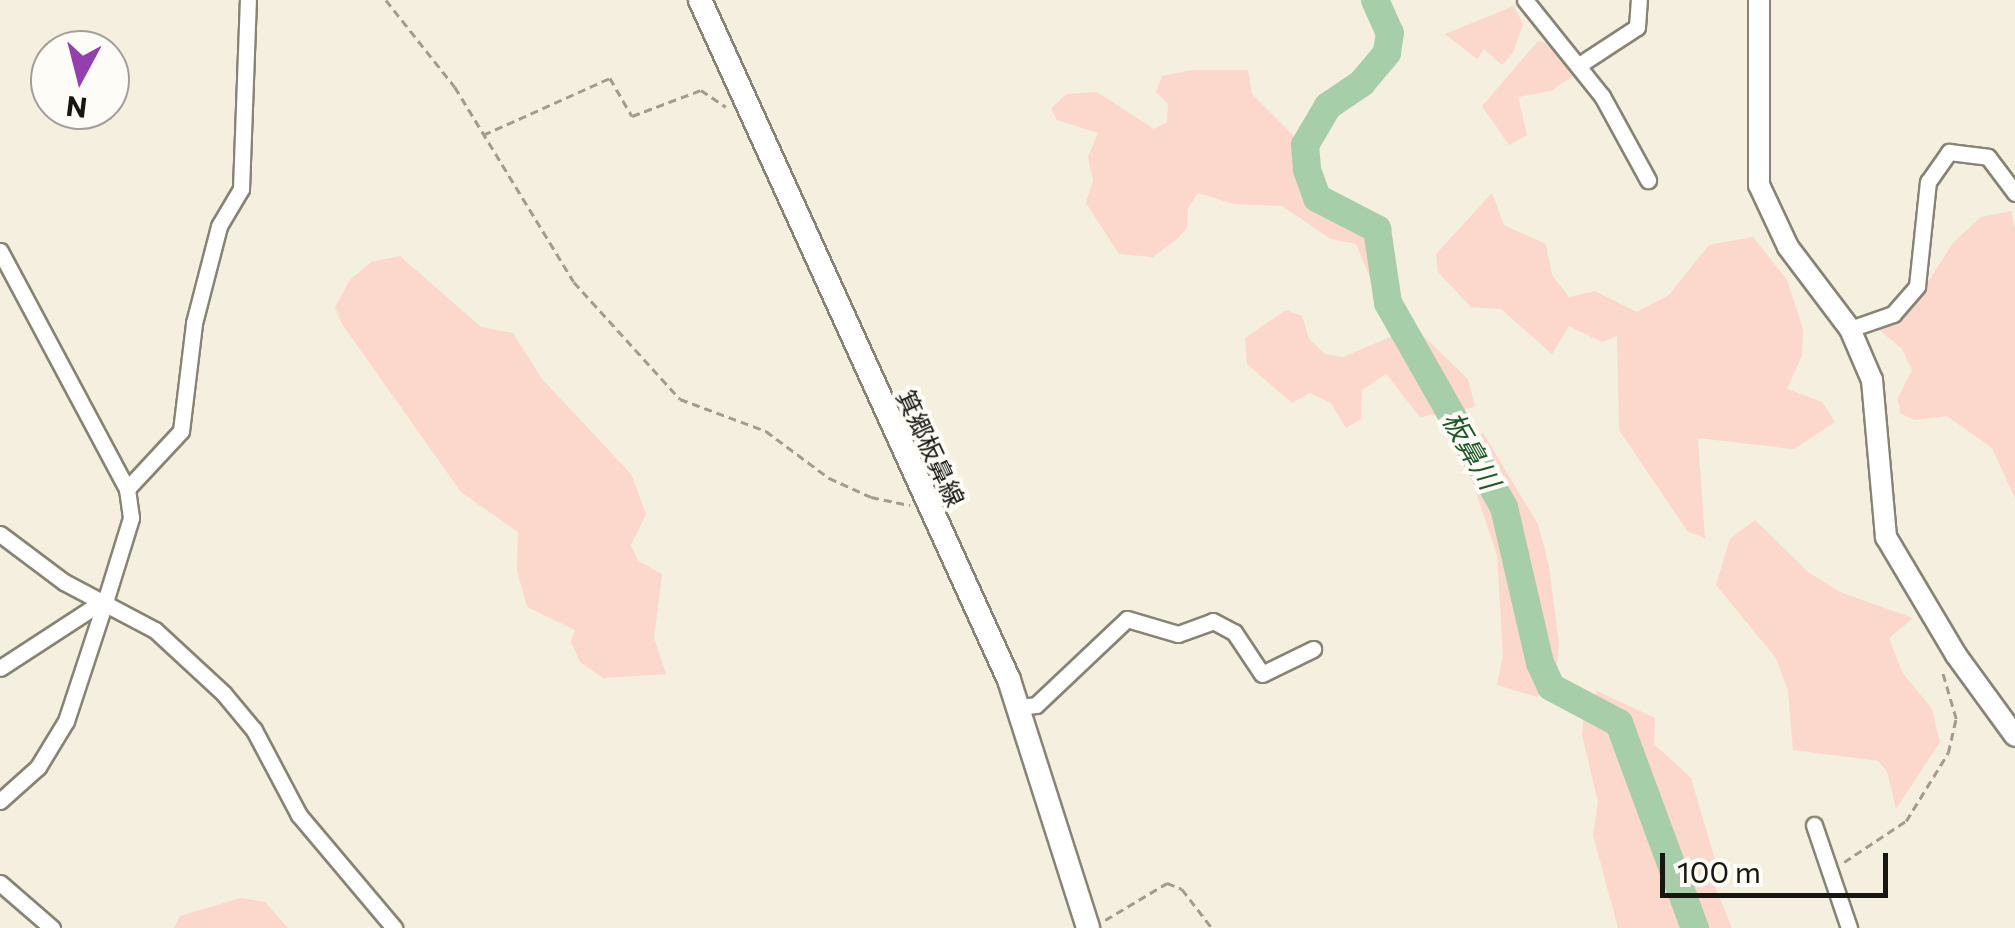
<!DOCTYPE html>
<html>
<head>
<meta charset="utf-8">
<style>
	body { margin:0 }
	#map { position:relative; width:2015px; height:928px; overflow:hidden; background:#f4efde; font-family:Commissioner,"Noto Sans JP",sans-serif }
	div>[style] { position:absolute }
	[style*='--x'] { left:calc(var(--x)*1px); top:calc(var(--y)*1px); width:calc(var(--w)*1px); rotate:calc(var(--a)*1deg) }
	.green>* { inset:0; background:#fcd7cb }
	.river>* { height:28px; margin:-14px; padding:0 14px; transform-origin:14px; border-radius:14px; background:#a6cea9 }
	.path>* { height:2.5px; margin-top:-1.25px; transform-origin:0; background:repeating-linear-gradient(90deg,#a09c8f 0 8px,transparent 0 13px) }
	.roads { filter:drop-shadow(2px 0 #888475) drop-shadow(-2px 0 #888475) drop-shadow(0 2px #888475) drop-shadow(0 -2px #888475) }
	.minor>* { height:15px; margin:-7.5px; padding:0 7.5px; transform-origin:7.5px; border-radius:7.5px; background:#fff }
	.tertiary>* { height:20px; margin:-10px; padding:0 10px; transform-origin:10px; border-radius:10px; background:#fff }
	.secondary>* { height:22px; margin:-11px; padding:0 11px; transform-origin:11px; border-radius:11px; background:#fff }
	span { translate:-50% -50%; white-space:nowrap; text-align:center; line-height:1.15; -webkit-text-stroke:8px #fefcf6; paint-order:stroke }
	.street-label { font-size:25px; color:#181610 }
	.water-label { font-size:28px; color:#1e5728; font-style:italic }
	.north { position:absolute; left:30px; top:30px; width:100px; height:100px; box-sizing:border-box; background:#fefcf6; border:2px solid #a2a09a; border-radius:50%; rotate:187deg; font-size:28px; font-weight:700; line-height:40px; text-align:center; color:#181610 }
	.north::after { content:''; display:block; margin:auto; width:35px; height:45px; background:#933fad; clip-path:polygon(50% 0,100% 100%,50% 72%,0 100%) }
	.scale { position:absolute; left:1660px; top:853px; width:228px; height:45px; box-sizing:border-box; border:5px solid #181610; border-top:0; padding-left:12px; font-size:30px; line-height:35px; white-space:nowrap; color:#181610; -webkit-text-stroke:8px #fefcf6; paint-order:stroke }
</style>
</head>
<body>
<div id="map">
	<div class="green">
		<div style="clip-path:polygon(1514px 6px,1523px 24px,1513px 53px,1502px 65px,1484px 49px,1477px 59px,1445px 34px)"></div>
		<div style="clip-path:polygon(1538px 41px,1550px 44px,1574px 75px,1551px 91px,1518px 97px,1527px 135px,1509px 145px,1482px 106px)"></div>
		<div style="clip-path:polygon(1192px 70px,1248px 70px,1252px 94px,1293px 135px,1306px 200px,1366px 232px,1378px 249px,1397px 313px,1386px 316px,1356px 244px,1331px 239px,1282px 206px,1234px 204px,1198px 193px,1188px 208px,1187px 228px,1176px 240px,1153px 257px,1119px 254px,1086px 203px,1093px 180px,1088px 157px,1098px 133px,1057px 120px,1051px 108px,1067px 94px,1097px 92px,1154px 129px,1167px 122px,1168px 104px,1156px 92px,1162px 76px)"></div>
		<div style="clip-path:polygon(1492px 193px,1504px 225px,1546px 244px,1552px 275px,1569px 297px,1595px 291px,1637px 312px,1669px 295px,1709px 245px,1753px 237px,1787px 280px,1803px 329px,1802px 355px,1787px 389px,1822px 402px,1835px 422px,1794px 449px,1698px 438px,1705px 538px,1688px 532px,1619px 430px,1617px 336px,1602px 342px,1569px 326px,1552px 354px,1501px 309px,1471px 307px,1438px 272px,1436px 254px)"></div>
		<div style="clip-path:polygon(2011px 211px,2015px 229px,2015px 498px,1992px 448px,1947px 416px,1914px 420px,1900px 413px,1898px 398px,1912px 370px,1902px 349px,1877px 328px,1913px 305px,1953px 243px,1981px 217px)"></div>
		<div style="clip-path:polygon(400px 256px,481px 327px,513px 333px,542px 379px,631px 474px,646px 514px,631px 545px,638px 561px,662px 574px,654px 638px,666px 674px,603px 678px,580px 662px,571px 642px,575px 630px,527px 607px,517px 570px,518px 532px,461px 492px,342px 324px,335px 307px,350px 280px,371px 262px)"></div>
		<div style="clip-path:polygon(1286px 310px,1302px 316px,1309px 339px,1325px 354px,1343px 357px,1414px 327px,1468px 379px,1475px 407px,1420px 417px,1386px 374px,1362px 390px,1361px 419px,1346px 428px,1331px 403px,1310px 393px,1292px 403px,1247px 364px,1245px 338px)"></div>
		<div style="clip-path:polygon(1483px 433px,1538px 524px,1549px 566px,1559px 644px,1556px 678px,1537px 697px,1497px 685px,1503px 655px,1497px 555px,1459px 442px)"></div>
		<div style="clip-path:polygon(1755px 520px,1808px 572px,1840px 592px,1913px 618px,1889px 638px,1902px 672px,1932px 709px,1940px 742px,1896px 809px,1887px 771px,1878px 761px,1793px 750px,1788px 691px,1776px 658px,1716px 585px,1730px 539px)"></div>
		<div style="clip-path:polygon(1597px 691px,1655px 718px,1654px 744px,1691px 778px,1716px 863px,1714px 884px,1732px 928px,1618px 928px,1593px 835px,1598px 802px,1582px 735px,1584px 714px)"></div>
		<div style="clip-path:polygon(241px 898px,265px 902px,288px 928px,174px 928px,180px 916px)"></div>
	</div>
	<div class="river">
		<div style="--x:1375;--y:0;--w:36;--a:66"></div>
		<div style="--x:1390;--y:33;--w:20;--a:99"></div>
		<div style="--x:1387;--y:53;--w:39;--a:130"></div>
		<div style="--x:1362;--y:83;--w:41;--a:145.9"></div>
		<div style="--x:1328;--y:106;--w:45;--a:120.5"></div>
		<div style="--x:1305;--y:145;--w:25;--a:85"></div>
		<div style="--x:1307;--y:170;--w:30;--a:70"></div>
		<div style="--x:1317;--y:198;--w:68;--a:27.3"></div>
		<div style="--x:1377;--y:229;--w:75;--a:81.5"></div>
		<div style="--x:1388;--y:303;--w:235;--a:60.4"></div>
		<div style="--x:1504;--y:507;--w:160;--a:77"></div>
		<div style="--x:1540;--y:663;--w:26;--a:65"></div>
		<div style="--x:1551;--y:687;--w:77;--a:27.9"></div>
		<div style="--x:1619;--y:723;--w:219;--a:69.7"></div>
	</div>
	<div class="path">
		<div style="--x:386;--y:0;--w:111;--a:51.6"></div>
		<div style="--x:455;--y:87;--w:228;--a:58.6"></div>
		<div style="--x:574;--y:282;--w:158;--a:47.8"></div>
		<div style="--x:680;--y:399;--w:92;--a:20.4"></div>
		<div style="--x:766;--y:431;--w:79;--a:36.7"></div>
		<div style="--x:829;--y:478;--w:46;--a:24.3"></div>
		<div style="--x:871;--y:497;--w:40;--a:12"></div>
		<div style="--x:483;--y:135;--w:139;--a:-24.2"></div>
		<div style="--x:610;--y:78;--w:44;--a:59.9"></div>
		<div style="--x:632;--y:116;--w:74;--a:-20.6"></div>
		<div style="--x:701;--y:90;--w:30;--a:34"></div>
		<div style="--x:1844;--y:862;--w:74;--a:-33.5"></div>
		<div style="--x:1906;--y:821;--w:80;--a:-58.3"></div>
		<div style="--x:1948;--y:753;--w:35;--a:-77"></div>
		<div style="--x:1956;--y:719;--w:50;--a:-106.3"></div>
		<div style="--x:1105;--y:920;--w:72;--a:-30.8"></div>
		<div style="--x:1167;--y:883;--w:16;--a:22"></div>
		<div style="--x:1182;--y:889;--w:49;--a:52.4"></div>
	</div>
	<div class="roads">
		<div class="minor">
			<div style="--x:1525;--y:0;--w:123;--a:51.3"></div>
			<div style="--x:1602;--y:96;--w:96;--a:61.3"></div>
			<div style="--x:1579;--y:65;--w:69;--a:-33.2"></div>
			<div style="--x:1637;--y:27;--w:27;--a:-86"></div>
			<div style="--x:0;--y:251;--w:270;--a:61.9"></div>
			<div style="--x:127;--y:489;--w:29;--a:82"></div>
			<div style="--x:131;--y:518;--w:85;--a:107.2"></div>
			<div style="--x:106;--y:599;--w:126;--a:146.9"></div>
			<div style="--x:1850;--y:329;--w:46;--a:-19.2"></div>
			<div style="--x:1893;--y:314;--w:37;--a:-49"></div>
			<div style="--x:1917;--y:286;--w:105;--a:-84"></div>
			<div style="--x:1928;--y:182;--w:37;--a:-55"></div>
			<div style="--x:1949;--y:152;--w:39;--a:7"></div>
			<div style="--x:1988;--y:157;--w:45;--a:53.1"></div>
			<div style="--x:127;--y:489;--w:79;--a:-47"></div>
			<div style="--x:181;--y:431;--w:109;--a:-83.1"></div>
			<div style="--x:194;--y:323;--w:100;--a:-75.5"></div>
			<div style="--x:219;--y:226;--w:43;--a:-59.3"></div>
			<div style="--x:241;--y:189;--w:189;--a:-87.9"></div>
			<div style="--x:0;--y:534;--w:80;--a:36.9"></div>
			<div style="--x:64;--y:582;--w:103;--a:27.8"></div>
			<div style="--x:155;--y:630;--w:94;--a:42.8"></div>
			<div style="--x:224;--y:694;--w:47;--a:50.2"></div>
			<div style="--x:254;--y:730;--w:96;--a:62.1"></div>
			<div style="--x:299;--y:815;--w:148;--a:49.9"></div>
			<div style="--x:1018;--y:707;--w:18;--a:-6"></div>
			<div style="--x:1036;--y:705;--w:125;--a:-43.4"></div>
			<div style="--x:1127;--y:619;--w:53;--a:16.4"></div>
			<div style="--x:1178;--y:634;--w:37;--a:-20"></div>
			<div style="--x:1213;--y:621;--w:24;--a:28"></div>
			<div style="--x:1234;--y:632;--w:50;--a:56.3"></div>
			<div style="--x:1262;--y:674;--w:57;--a:-26.1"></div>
			<div style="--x:0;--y:801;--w:51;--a:-41.8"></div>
			<div style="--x:38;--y:767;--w:54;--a:-58.7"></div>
			<div style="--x:66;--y:721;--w:128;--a:-71.8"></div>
			<div style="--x:1814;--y:825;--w:109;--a:71.2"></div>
			<div style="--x:0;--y:883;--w:69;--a:40.9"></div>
		</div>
		<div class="tertiary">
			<div style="--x:1759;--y:0;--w:185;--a:90"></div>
			<div style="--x:1759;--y:185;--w:68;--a:64.9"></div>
			<div style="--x:1788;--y:247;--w:103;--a:52.9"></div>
			<div style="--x:1850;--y:329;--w:56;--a:66.7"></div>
			<div style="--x:1872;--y:380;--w:158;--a:84.9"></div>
			<div style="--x:1886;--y:537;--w:137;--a:59.3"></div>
			<div style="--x:1956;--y:655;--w:100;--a:53.9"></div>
		</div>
		<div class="secondary">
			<div style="--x:700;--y:0;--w:747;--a:65.56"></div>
			<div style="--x:1009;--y:680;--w:260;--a:72.3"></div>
		</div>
	</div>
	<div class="street-label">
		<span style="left:931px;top:448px;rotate:65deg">箕郷板鼻線</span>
	</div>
	<div class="water-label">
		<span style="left:1472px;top:450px;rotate:60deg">板鼻川</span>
	</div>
	<div class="north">N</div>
	<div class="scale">100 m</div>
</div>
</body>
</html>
